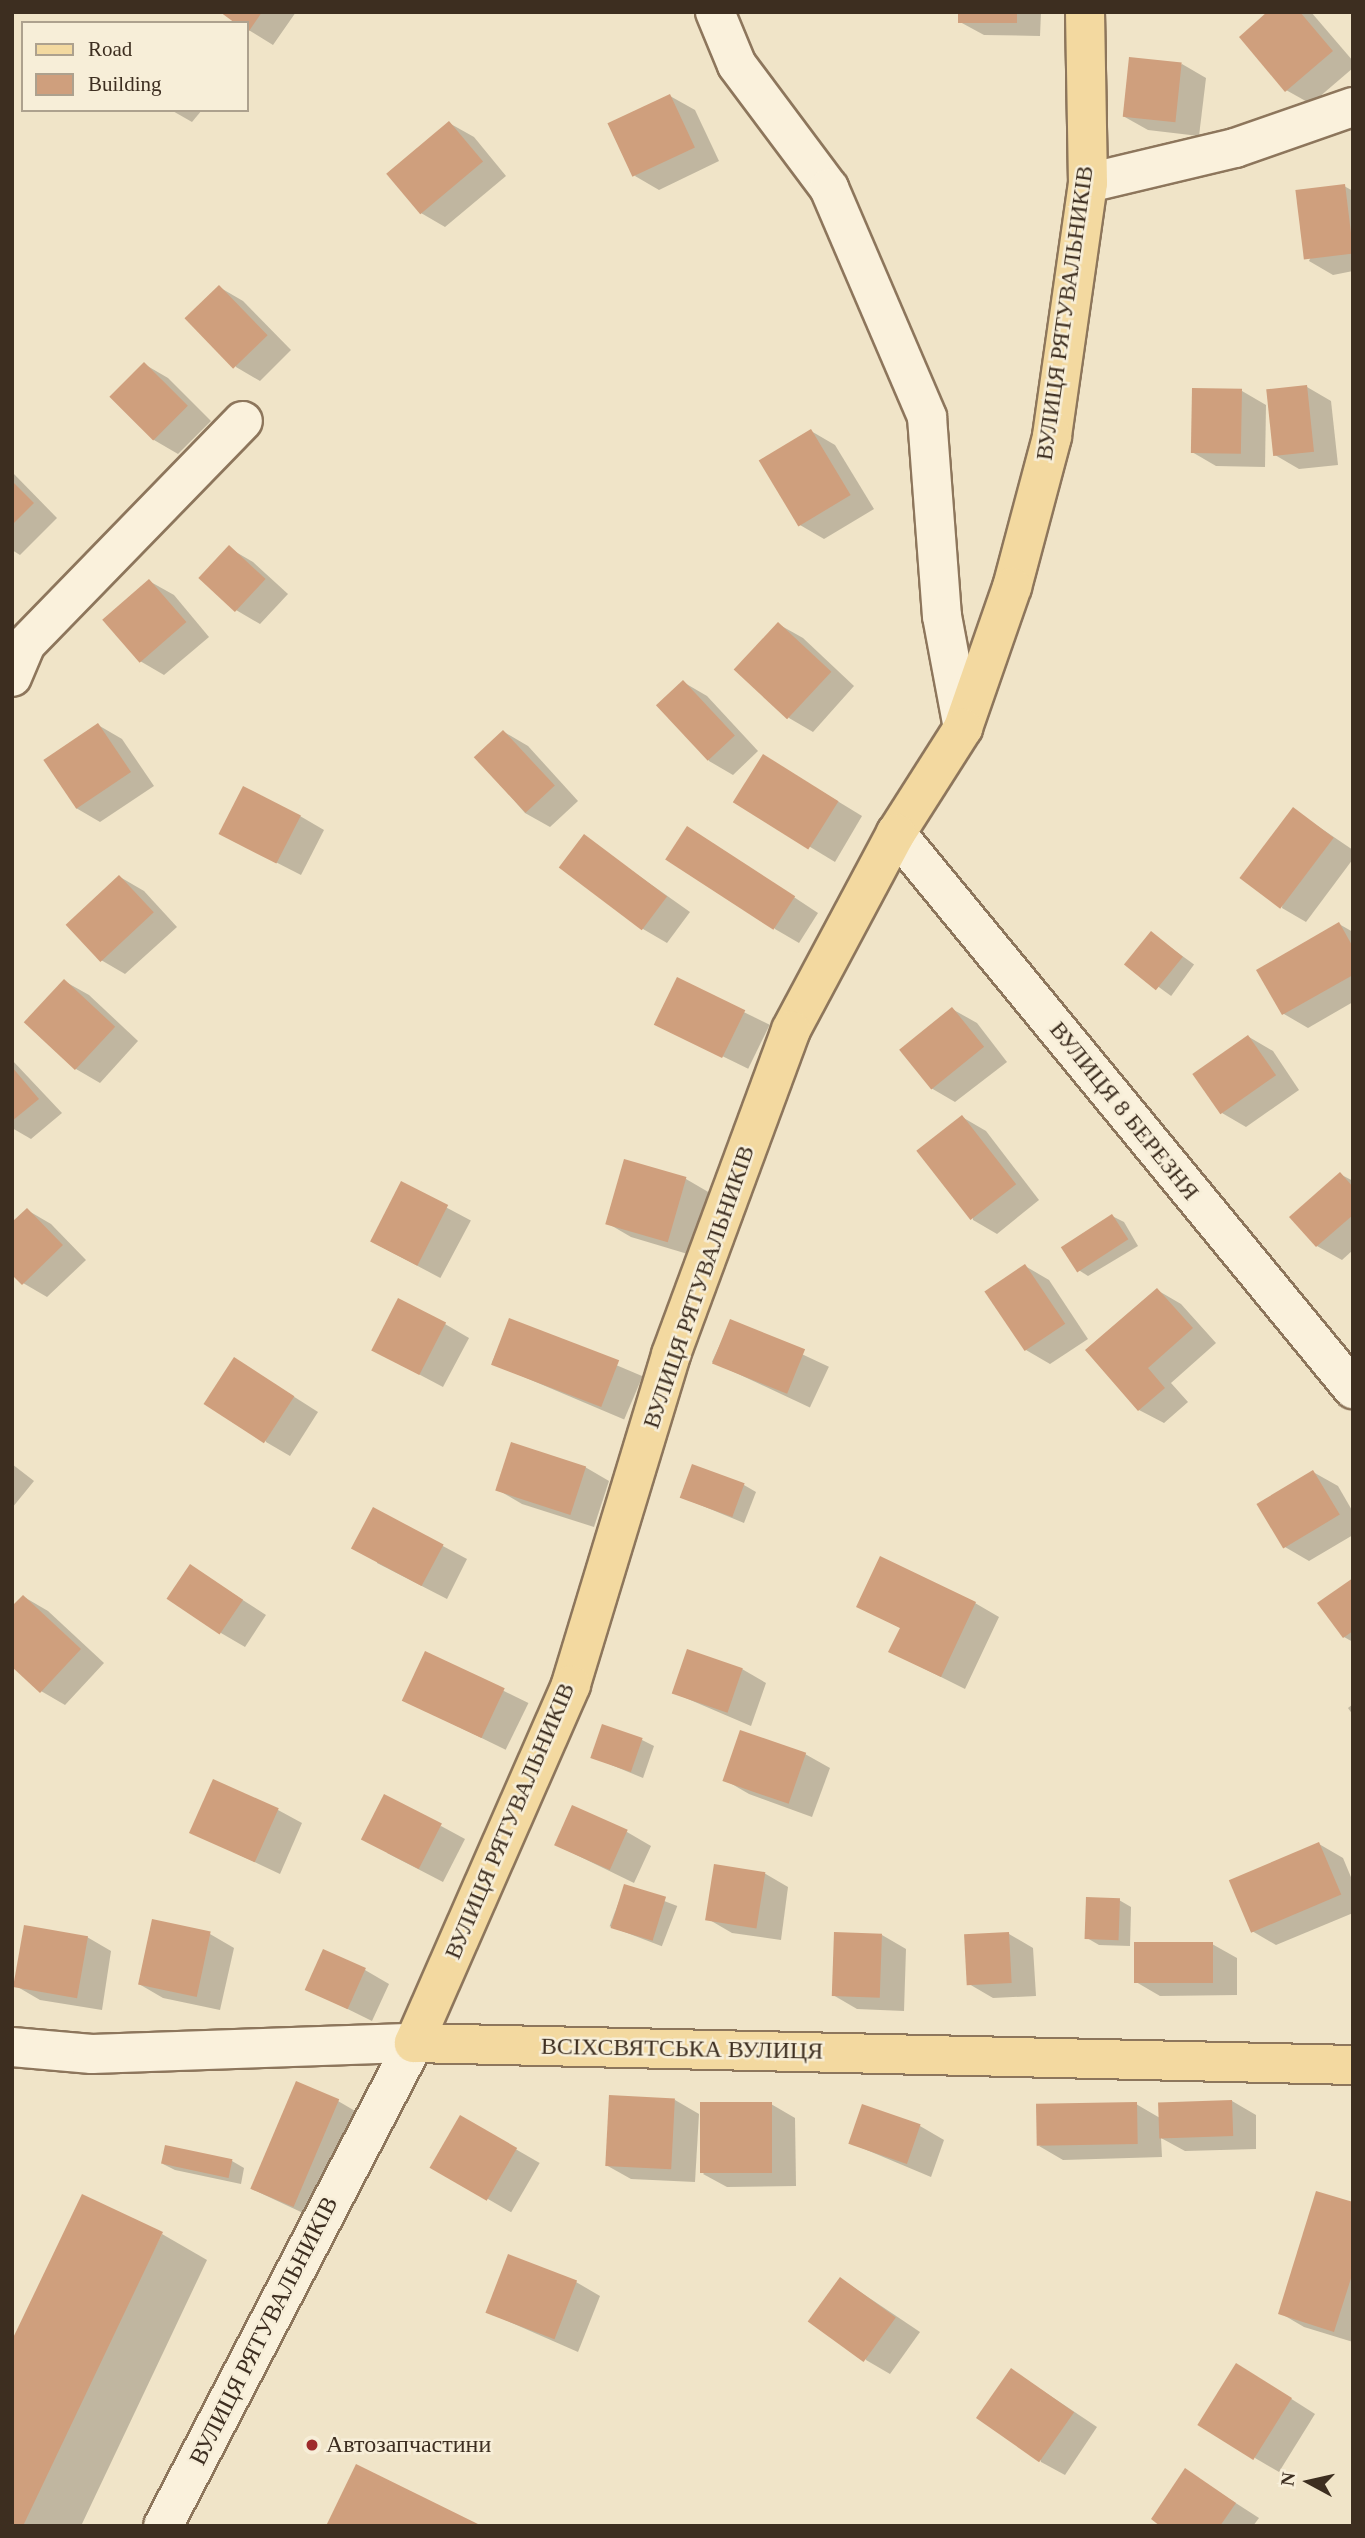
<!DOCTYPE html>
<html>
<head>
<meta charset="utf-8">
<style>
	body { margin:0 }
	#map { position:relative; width:1365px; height:2538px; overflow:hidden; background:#f0e4c8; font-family:Georgia,serif }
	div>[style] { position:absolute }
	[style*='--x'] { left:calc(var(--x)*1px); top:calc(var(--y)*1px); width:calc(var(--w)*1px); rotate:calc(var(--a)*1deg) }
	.shadow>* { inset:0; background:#0003; transform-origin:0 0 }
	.building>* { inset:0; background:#cf9f7d; transform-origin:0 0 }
	.roads { filter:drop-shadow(2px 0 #8d765c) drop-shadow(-2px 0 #8d765c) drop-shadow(0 2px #8d765c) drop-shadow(0 -2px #8d765c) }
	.minor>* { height:38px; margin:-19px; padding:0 19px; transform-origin:19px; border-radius:19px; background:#faf1dc }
	.major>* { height:38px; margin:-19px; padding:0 19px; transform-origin:19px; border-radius:19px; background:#f3d9a0 }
	.dots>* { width:19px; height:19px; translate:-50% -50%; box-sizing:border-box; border:4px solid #f7eed8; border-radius:50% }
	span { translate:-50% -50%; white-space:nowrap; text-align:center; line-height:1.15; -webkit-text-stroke:5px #f7eed8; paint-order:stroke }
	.street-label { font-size:24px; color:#3d2e20 }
	.poi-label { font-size:24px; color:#3d2e20 }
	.left { translate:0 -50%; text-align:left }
	.frame { position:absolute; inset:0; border:14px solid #3d2e20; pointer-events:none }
	.legend { position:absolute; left:21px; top:21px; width:228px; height:91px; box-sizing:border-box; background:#f7eed8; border:2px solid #ada18e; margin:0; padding:9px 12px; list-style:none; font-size:21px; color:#3d2e20 }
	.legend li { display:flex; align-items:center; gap:14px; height:35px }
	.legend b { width:35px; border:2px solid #ada18e }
	.north { position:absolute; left:1274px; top:2447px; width:70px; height:70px; -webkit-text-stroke:5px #f7eed8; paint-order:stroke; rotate:278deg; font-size:19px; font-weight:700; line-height:28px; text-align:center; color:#3d2e20 }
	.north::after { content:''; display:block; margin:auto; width:24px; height:32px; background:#3d2e20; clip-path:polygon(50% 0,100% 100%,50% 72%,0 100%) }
</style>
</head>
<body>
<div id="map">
	<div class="shadow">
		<div style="clip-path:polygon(223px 12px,296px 12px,273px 45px,247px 29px,247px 23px)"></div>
		<div style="clip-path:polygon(960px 12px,1041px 12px,1040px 36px,984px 35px,960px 22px)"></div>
		<div style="clip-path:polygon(1270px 12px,1311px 12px,1353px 61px,1353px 68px,1311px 104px,1286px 90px)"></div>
		<div style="clip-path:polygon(1182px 64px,1206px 78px,1199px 136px,1148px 130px,1123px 116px)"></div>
		<div style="clip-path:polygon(670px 96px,695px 110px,719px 161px,659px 190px,635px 176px)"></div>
		<div style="clip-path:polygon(171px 110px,202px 110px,192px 122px)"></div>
		<div style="clip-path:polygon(449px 123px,474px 137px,506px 176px,445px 227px,421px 213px)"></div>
		<div style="clip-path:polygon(1344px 186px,1353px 191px,1353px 271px,1333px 275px,1309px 261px)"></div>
		<div style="clip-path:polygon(219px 287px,243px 301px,291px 350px,260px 381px,236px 367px)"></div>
		<div style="clip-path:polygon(144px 364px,168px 378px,211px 421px,178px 454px,154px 440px)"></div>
		<div style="clip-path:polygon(1307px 387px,1331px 401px,1338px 465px,1299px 469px,1275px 455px)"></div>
		<div style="clip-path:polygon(1242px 391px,1266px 405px,1265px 467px,1216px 466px,1192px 452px)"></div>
		<div style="clip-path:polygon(811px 431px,835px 445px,874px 509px,824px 539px,800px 525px)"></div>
		<div style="clip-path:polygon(12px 472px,57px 518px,20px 555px,12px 550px)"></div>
		<div style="clip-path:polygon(229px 548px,253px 562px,288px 594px,260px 624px,236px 610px)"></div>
		<div style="clip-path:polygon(149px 581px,174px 595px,209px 637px,164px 675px,140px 661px)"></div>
		<div style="clip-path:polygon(778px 624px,803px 638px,854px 686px,813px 732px,789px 718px)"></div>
		<div style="clip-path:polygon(683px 682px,707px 696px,758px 751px,733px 775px,709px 761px)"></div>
		<div style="clip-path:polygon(98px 725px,122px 739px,154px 786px,100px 822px,76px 808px)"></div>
		<div style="clip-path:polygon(504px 732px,528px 746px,578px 801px,550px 827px,525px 813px,476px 757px)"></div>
		<div style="clip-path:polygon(788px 771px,862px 816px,835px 862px,736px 802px)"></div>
		<div style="clip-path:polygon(1294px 810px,1353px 850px,1353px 859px,1306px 922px,1282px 908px)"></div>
		<div style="clip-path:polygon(300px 816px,324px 830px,301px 875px,246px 847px)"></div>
		<div style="clip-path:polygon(584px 837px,690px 912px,667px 943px,643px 929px)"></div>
		<div style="clip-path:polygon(712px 843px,818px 913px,799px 943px,775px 929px)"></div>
		<div style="clip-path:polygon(120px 877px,144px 891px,177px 927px,125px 974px,101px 960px)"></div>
		<div style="clip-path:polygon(1339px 924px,1353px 932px,1353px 1002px,1308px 1028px,1284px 1014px,1258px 971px)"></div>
		<div style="left:1152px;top:934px;width:52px;height:39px;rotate:36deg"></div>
		<div style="left:678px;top:980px;width:102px;height:49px;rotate:26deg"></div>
		<div style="clip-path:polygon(64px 981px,89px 995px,138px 1041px,100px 1083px,76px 1069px,26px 1022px)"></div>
		<div style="clip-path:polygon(952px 1009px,977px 1023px,1007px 1062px,955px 1102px,931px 1088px)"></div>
		<div style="clip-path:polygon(1249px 1037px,1273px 1051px,1299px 1090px,1246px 1127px,1222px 1113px)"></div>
		<div style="clip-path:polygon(12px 1060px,62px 1113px,31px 1139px,12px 1128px)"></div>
		<div style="clip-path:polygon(962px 1117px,986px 1131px,1039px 1200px,997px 1234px,973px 1220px)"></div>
		<div style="clip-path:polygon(626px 1161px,686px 1179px,710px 1193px,691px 1255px,631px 1237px,607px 1223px)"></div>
		<div style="clip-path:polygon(1340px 1174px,1353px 1181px,1353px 1250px,1342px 1260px,1317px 1246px,1292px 1217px)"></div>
		<div style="left:402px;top:1184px;width:78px;height:65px;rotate:28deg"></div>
		<div style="clip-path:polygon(27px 1210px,51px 1224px,86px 1260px,47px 1297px,23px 1283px)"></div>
		<div style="clip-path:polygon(1112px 1216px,1124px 1222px,1138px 1246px,1088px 1276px,1077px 1269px)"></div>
		<div style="clip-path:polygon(1025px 1266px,1049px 1280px,1088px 1339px,1050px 1364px,1026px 1350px)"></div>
		<div style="clip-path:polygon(1157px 1290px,1181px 1304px,1216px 1343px,1171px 1383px,1188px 1402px,1164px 1423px,1139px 1410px)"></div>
		<div style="left:510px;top:1320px;width:144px;height:47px;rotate:23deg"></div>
		<div style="left:731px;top:1321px;width:108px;height:45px;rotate:25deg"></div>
		<div style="clip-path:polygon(445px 1324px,469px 1338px,443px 1387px,373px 1350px)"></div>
		<div style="clip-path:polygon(235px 1359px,318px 1412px,290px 1456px,266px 1442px)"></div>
		<div style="clip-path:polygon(12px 1464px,34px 1481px,12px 1508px)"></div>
		<div style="clip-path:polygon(585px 1467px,609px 1481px,594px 1527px,522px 1504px,498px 1490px)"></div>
		<div style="clip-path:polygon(1313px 1472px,1338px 1486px,1353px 1512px,1353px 1535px,1309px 1561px,1285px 1547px)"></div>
		<div style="clip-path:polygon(744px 1485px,756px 1492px,744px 1523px,681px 1497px)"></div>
		<div style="clip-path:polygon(374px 1509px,467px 1559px,447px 1599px,377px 1563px)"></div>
		<div style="clip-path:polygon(190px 1566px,266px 1615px,245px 1647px,221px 1633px)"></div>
		<div style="clip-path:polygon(1353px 1580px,1353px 1642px,1344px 1637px)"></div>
		<div style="clip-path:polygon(24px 1597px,48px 1611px,104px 1663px,65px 1705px,41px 1691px)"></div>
		<div style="clip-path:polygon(975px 1603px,999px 1617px,965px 1689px,891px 1652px,902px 1629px,859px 1606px)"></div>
		<div style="left:426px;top:1653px;width:114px;height:52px;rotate:26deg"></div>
		<div style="clip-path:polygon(742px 1669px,766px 1683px,751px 1726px,674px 1693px)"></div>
		<div style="clip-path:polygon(1353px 1704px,1353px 1715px,1348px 1708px)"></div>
		<div style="clip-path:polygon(642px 1740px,654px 1746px,643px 1778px,592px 1757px)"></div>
		<div style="clip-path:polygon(805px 1754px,830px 1768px,812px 1817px,749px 1794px,725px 1780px)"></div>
		<div style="clip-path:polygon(278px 1810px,302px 1823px,280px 1874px,191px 1832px)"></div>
		<div style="clip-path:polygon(441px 1826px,465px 1839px,443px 1882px,387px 1853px)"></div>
		<div style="clip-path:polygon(627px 1832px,651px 1846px,634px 1883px,556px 1845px)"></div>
		<div style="clip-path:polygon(1319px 1844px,1343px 1858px,1353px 1882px,1353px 1913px,1276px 1945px,1252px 1931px)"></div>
		<div style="clip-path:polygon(764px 1873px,788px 1887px,781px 1940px,732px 1933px,708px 1919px)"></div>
		<div style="left:625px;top:1886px;width:56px;height:43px;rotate:21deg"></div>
		<div style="clip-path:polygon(1119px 1900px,1131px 1907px,1130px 1946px,1099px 1945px,1087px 1938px)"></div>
		<div style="clip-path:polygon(210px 1934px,234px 1948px,220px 2010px,163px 1998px,139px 1984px)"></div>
		<div style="clip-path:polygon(1009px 1934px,1033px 1948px,1036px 1996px,993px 1998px,969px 1984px)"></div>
		<div style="clip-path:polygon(882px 1935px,906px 1949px,904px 2011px,857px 2009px,833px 1995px)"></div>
		<div style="clip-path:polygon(87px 1937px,111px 1951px,102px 2010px,40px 2000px,16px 1986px)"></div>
		<div style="clip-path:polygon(1212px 1944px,1237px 1958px,1237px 1995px,1160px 1996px,1136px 1982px)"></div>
		<div style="clip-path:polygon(365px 1970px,389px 1984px,372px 2021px,307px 1989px)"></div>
		<div style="clip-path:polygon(675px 2100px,699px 2114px,695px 2182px,631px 2179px,606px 2165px)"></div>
		<div style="clip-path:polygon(338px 2101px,362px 2115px,318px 2220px,252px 2189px)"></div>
		<div style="clip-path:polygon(1232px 2101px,1256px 2115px,1256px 2149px,1185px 2151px,1161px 2138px,1162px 2157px,1063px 2160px,1039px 2146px,1136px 2104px,1160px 2118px)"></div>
		<div style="clip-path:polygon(771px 2104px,795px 2118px,796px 2186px,727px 2187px,703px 2174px)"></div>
		<div style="left:460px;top:2117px;width:92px;height:57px;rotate:30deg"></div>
		<div style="clip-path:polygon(920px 2126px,944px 2140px,931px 2177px,850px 2143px)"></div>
		<div style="clip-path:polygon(232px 2161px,244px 2168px,241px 2184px,175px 2170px,163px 2164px)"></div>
		<div style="clip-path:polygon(1353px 2204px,1353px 2342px,1304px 2327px,1280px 2313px)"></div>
		<div style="clip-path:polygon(162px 2234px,207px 2260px,81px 2526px,12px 2526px)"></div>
		<div style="clip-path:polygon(841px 2279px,920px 2332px,890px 2374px,866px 2360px)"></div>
		<div style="clip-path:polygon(576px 2282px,600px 2296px,578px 2352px,487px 2312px)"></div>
		<div style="clip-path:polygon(1012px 2370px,1097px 2427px,1065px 2475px,1041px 2462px)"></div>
		<div style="clip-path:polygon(1260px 2379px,1315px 2414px,1279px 2472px,1255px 2458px)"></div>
		<div style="clip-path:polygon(1186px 2471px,1259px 2518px,1253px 2526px,1163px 2526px)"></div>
	</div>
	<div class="building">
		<div style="clip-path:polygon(220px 12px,262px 12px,247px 34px,247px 23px,235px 23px)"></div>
		<div style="left:958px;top:12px;width:59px;height:11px"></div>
		<div style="clip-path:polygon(1267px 12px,1300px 12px,1333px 51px,1285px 92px,1239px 37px)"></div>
		<div style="left:1129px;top:57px;width:53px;height:60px;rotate:6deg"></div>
		<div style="left:670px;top:94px;width:59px;height:69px;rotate:65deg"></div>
		<div style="left:449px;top:121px;width:53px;height:82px;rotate:50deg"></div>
		<div style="left:1345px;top:184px;width:70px;height:50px;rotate:83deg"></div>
		<div style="left:219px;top:285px;width:70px;height:48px;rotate:46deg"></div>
		<div style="left:144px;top:362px;width:62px;height:49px;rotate:45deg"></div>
		<div style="left:1307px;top:385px;width:67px;height:41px;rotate:84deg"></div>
		<div style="left:1192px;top:388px;width:50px;height:65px;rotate:1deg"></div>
		<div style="left:811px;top:429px;width:77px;height:61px;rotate:59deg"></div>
		<div style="clip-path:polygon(12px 481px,34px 503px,12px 525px)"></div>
		<div style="left:229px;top:545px;width:50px;height:45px;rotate:43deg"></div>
		<div style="left:149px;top:579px;width:57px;height:62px;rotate:49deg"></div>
		<div style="left:778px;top:622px;width:73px;height:65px;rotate:43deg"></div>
		<div style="left:683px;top:680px;width:76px;height:37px;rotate:47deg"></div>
		<div style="left:98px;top:723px;width:59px;height:66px;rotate:56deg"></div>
		<div style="left:503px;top:730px;width:76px;height:40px;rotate:47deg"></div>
		<div style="left:763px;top:754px;width:89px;height:57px;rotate:32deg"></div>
		<div style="left:243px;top:786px;width:65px;height:54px;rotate:27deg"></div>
		<div style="left:1293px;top:807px;width:51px;height:89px;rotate:37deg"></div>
		<div style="left:687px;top:826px;width:129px;height:40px;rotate:33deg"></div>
		<div style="left:584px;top:834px;width:104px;height:42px;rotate:37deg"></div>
		<div style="left:119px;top:875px;width:51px;height:73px;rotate:47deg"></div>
		<div style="clip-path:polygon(1339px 922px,1353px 947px,1353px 975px,1282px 1015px,1256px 970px)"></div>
		<div style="left:1151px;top:931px;width:41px;height:43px;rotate:39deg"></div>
		<div style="left:677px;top:977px;width:76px;height:53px;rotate:26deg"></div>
		<div style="left:64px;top:979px;width:70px;height:59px;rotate:43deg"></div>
		<div style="left:952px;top:1007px;width:51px;height:68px;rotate:51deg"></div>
		<div style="left:1248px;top:1035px;width:49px;height:68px;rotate:55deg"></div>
		<div style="clip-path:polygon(12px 1067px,39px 1099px,12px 1121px)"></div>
		<div style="left:962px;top:1115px;width:88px;height:58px;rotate:52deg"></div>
		<div style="left:624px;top:1159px;width:65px;height:68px;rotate:16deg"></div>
		<div style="clip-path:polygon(1340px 1172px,1353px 1187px,1353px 1215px,1316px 1247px,1289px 1217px)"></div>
		<div style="left:401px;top:1181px;width:53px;height:68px;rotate:27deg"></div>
		<div style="clip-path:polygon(27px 1208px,63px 1245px,22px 1285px,12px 1275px,12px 1222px)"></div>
		<div style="left:1112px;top:1214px;width:30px;height:61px;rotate:57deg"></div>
		<div style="left:1025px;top:1264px;width:72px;height:49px;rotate:56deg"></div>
		<div style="clip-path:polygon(1157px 1288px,1193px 1328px,1148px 1368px,1165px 1388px,1138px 1411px,1085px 1350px)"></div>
		<div style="left:398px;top:1298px;width:54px;height:59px;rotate:27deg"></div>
		<div style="left:509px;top:1318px;width:118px;height:50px;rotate:21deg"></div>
		<div style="left:730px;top:1319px;width:81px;height:48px;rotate:22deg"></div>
		<div style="left:234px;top:1357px;width:72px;height:56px;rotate:33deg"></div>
		<div style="left:511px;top:1442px;width:79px;height:51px;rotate:18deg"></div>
		<div style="left:692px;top:1464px;width:56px;height:36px;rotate:20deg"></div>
		<div style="left:1313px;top:1470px;width:52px;height:66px;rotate:59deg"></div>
		<div style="left:373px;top:1507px;width:80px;height:47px;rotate:28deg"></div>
		<div style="clip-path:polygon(880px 1556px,976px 1602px,941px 1677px,888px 1652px,900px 1628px,856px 1607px)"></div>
		<div style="left:190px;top:1564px;width:64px;height:42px;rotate:34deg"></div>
		<div style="clip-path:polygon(1353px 1578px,1353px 1631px,1343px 1638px,1317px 1603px)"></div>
		<div style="clip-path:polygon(23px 1595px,81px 1649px,40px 1693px,12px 1667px,12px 1606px)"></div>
		<div style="left:687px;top:1649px;width:59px;height:47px;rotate:19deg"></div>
		<div style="left:425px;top:1651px;width:88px;height:55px;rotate:25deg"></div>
		<div style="left:602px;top:1724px;width:43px;height:36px;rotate:19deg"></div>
		<div style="left:740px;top:1730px;width:70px;height:54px;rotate:19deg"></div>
		<div style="left:213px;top:1779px;width:72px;height:59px;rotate:24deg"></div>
		<div style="left:384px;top:1794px;width:65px;height:51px;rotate:27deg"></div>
		<div style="left:572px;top:1805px;width:61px;height:44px;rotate:24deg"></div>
		<div style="left:1319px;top:1842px;width:57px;height:98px;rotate:67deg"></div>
		<div style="left:714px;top:1864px;width:52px;height:57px;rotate:9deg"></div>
		<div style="left:624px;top:1884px;width:44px;height:46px;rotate:17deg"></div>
		<div style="left:1086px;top:1897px;width:34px;height:42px;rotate:2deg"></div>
		<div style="left:152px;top:1919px;width:60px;height:67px;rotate:12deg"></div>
		<div style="left:24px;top:1925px;width:65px;height:63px;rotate:10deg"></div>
		<div style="left:834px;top:1932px;width:48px;height:64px;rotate:2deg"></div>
		<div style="left:1009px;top:1932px;width:51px;height:45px;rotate:87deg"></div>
		<div style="left:1134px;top:1942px;width:79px;height:41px"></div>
		<div style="left:323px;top:1949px;width:47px;height:45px;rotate:24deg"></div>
		<div style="left:296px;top:2081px;width:47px;height:117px;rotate:23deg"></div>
		<div style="left:609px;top:2095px;width:66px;height:71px;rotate:3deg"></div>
		<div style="left:1232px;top:2100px;width:36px;height:74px;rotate:88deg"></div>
		<div style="left:772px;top:2102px;width:71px;height:72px;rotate:90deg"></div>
		<div style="left:1137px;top:2102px;width:42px;height:101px;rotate:89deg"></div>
		<div style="left:862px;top:2104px;width:62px;height:42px;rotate:19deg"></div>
		<div style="left:460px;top:2115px;width:66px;height:61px;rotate:30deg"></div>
		<div style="left:165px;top:2145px;width:69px;height:19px;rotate:12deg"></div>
		<div style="clip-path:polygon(1316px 2191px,1353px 2202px,1353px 2272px,1334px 2332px,1278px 2314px)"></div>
		<div style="clip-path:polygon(82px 2194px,163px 2232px,23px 2526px,12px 2526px,12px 2340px)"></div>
		<div style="left:508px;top:2254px;width:74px;height:63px;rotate:21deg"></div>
		<div style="left:840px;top:2277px;width:69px;height:55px;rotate:36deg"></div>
		<div style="left:1236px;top:2363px;width:66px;height:73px;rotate:32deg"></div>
		<div style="left:1011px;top:2368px;width:77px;height:61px;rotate:35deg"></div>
		<div style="clip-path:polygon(356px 2464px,482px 2526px,326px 2526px)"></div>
		<div style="clip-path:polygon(1185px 2468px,1236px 2503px,1220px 2526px,1160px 2526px,1151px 2519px)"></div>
	</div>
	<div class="roads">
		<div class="minor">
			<div style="--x:715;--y:12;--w:57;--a:67.5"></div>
			<div style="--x:737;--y:65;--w:154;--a:53.2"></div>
			<div style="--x:829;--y:188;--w:249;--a:66.8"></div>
			<div style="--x:927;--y:417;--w:200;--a:85.7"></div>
			<div style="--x:942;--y:616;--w:114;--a:79.4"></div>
			<div style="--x:1088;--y:183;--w:151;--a:-13.4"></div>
			<div style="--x:1235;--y:148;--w:125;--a:-19.2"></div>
			<div style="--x:12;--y:677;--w:36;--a:-67"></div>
			<div style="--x:26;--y:644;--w:311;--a:-45.8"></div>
			<div style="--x:896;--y:833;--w:720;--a:50.58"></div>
			<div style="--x:12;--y:2047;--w:80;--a:5"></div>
			<div style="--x:92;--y:2054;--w:322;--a:-2"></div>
			<div style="--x:414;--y:2043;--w:544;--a:117.46"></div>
		</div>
		<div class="major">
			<div style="--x:1085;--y:12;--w:171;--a:89"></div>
			<div style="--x:1088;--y:183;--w:257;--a:98.1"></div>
			<div style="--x:1052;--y:437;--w:155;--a:104.9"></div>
			<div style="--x:1012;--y:587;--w:149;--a:109.2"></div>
			<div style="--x:963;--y:728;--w:125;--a:122.5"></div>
			<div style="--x:896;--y:833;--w:223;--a:118.1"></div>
			<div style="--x:791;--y:1030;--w:346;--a:110.3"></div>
			<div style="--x:671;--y:1355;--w:345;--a:106.9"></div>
			<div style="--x:571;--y:1685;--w:391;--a:113.7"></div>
			<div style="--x:414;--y:2043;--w:939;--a:1.34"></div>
		</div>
	</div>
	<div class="dots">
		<div style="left:312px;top:2445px;background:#9e2a2b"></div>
	</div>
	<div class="street-label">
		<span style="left:1065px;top:313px;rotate:-82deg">ВУЛИЦЯ РЯТУВАЛЬНИКІВ</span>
		<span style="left:1124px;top:1111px;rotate:51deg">ВУЛИЦЯ 8 БЕРЕЗНЯ</span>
		<span style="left:699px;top:1287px;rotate:-71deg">ВУЛИЦЯ РЯТУВАЛЬНИКІВ</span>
		<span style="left:510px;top:1821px;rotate:-67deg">ВУЛИЦЯ РЯТУВАЛЬНИКІВ</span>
		<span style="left:682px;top:2049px;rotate:1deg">ВСІХСВЯТСЬКА ВУЛИЦЯ</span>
		<span style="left:264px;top:2331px;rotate:-63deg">ВУЛИЦЯ РЯТУВАЛЬНИКІВ</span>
	</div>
	<div class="poi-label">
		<span class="left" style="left:326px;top:2445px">Автозапчастини</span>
	</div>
	<div class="frame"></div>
	<ul class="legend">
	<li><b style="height:9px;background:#f3d9a0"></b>Road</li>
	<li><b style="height:19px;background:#cf9f7d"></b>Building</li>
	</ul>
	<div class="north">N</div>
</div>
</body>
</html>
